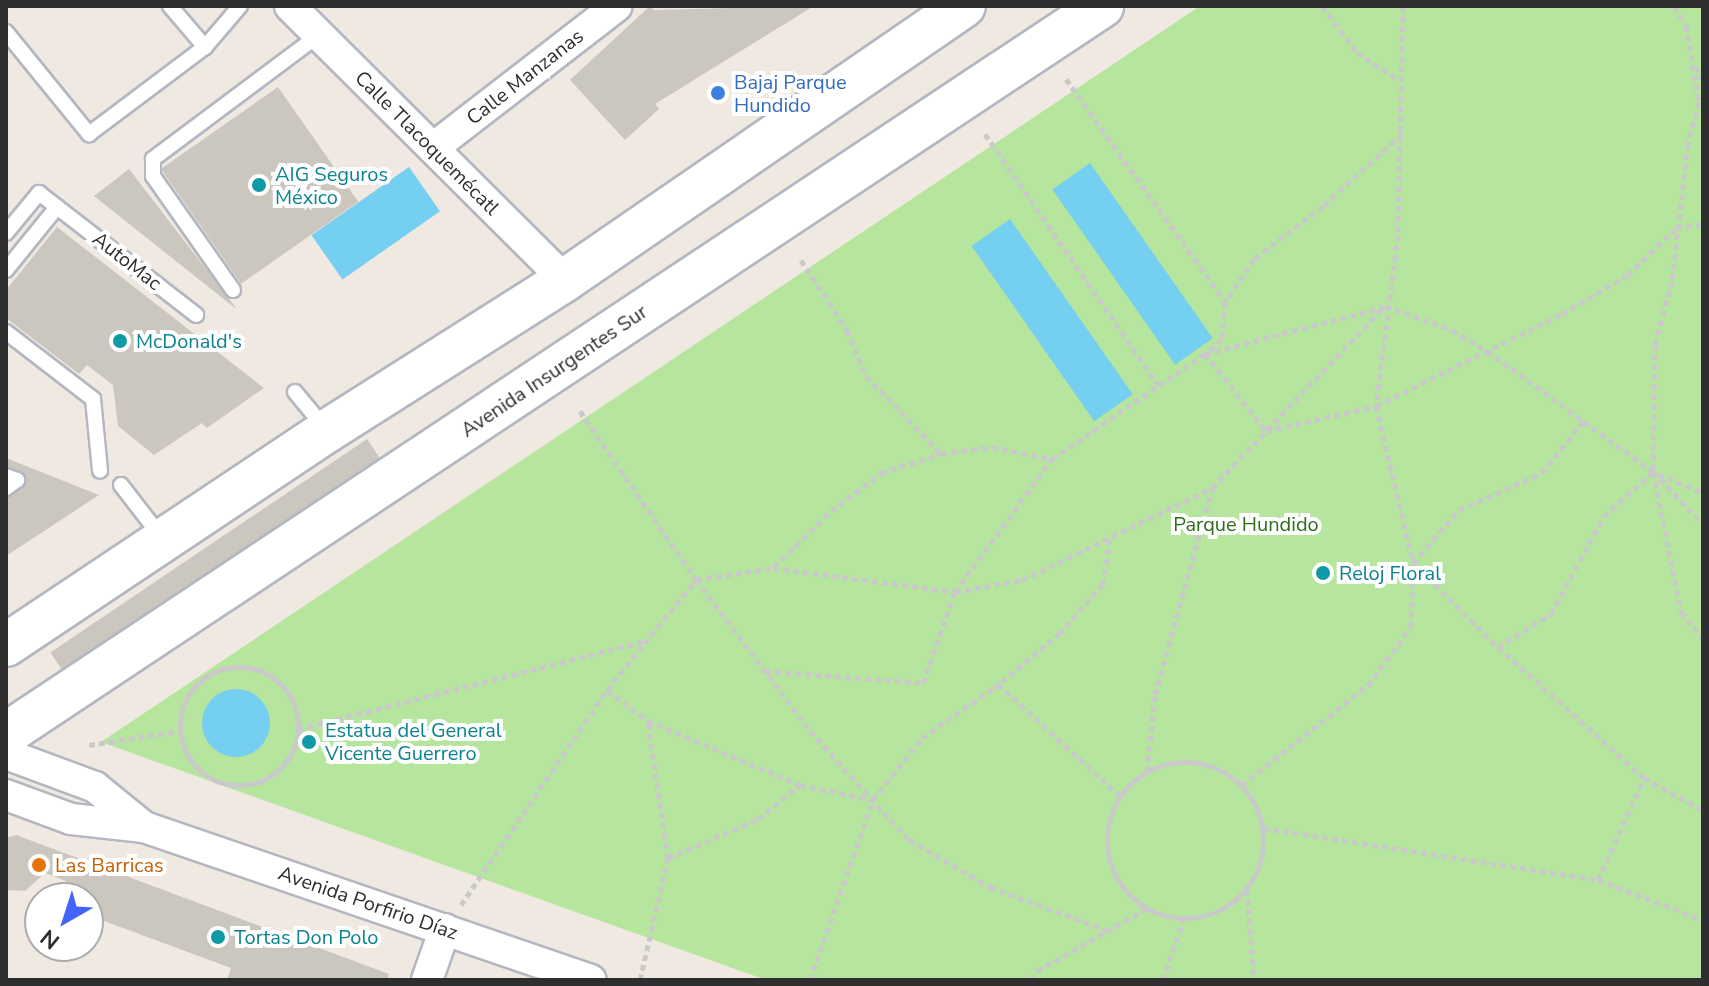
<!DOCTYPE html>
<html>
<head>
<meta charset="utf-8">
<style>
	body { margin:0 }
	#map { position:relative; width:1709px; height:986px; overflow:hidden; background:#efe9e1; font-family:"Nunito Sans",sans-serif }
	div>[style] { position:absolute }
	[style*='--x'] { left:calc(var(--x)*1px); top:calc(var(--y)*1px); width:calc(var(--w)*1px); rotate:calc(var(--a)*1deg) }
	.green>* { inset:0; background:#b6e59e }
	.water>* { inset:0; background:#75cff0; transform-origin:0 0 }
	.round { border-radius:50% }
	.building>* { inset:0; background:#cbc7bf; transform-origin:0 0 }
	.path>* { height:5px; margin-top:-2.5px; transform-origin:0; background:repeating-linear-gradient(90deg,#c9c9c9 0 6px,transparent 0 10px) }
	.path>.ring { margin:-2.5px; padding:0; box-sizing:content-box; background:none; border:5px solid #c9c9c9; border-radius:50% }
	.roads { filter:drop-shadow(2px 0 #b4b7c1) drop-shadow(-2px 0 #b4b7c1) drop-shadow(0 2px #b4b7c1) drop-shadow(0 -2px #b4b7c1) }
	.lane>* { height:14px; margin:-7px; padding:0 7px; transform-origin:7px; border-radius:7px; background:#fff }
	.street>* { height:30px; margin:-15px; padding:0 15px; transform-origin:15px; border-radius:15px; background:#fff }
	.secondary>* { height:42px; margin:-21px; padding:0 21px; transform-origin:21px; border-radius:21px; background:#fff }
	.dots>* { width:22px; height:22px; translate:-50% -50%; box-sizing:border-box; border:4px solid #fff; border-radius:50% }
	span { translate:-50% -50%; white-space:nowrap; text-align:center; line-height:1.15; -webkit-text-stroke:8px #fff; paint-order:stroke }
	.street-label { font-size:20px; color:#2e2e2e }
	.shop-label { font-size:20px; color:#366cbe }
	.left { translate:0 -50%; text-align:left }
	.culture-label { font-size:20px; color:#0d838f }
	.park-label { font-size:20px; color:#2c6e1b }
	.food-label { font-size:20px; color:#c56008 }
	.frame { position:absolute; inset:0; border:8px solid #2e2e2e; pointer-events:none }
	.north { position:absolute; left:24px; top:882px; width:80px; height:80px; box-sizing:border-box; background:#fff; border:2px solid #ababab; border-radius:50%; rotate:219deg; font-size:22px; font-weight:700; line-height:32px; text-align:center; color:#2e2e2e }
	.north::after { content:''; display:block; margin:auto; width:28px; height:36px; background:#4264fb; clip-path:polygon(50% 0,100% 100%,50% 72%,0 100%) }
</style>
</head>
<body>
<div id="map">
	<div class="green">
		<div style="clip-path:polygon(1200px 6px,1703px 6px,1703px 980px,766px 980px,101px 742px)"></div>
	</div>
	<div class="water">
		<div style="left:1090px;top:163px;width:214px;height:46px;rotate:55deg"></div>
		<div style="left:409px;top:167px;width:54px;height:119px;rotate:55deg"></div>
		<div style="left:1010px;top:219px;width:214px;height:47px;rotate:55deg"></div>
		<div class="round" style="left:202px;top:689px;width:68px;height:68px"></div>
	</div>
	<div class="building">
		<div style="clip-path:polygon(650px 6px,654px 10px,814px 6px,655px 104px,659px 109px,625px 140px,570px 80px)"></div>
		<div style="left:278px;top:87px;width:140px;height:143px;rotate:55deg"></div>
		<div style="clip-path:polygon(129px 169px,236px 308px,235px 308px,94px 196px)"></div>
		<div style="clip-path:polygon(57px 227px,264px 388px,207px 428px,202px 423px,154px 455px,118px 426px,113px 385px,87px 365px,79px 374px,6px 318px,6px 290px)"></div>
		<div style="left:367px;top:439px;width:30px;height:382px;rotate:56deg"></div>
		<div style="clip-path:polygon(6px 458px,99px 495px,6px 556px)"></div>
		<div style="clip-path:polygon(16px 835px,389px 974px,387px 980px,227px 980px,231px 968px,104px 921px,101px 928px,95px 926px,88px 946px,88px 898px,60px 898px,66px 881px,45px 873px,25px 891px,6px 890px,6px 838px)"></div>
	</div>
	<div class="path">
		<div style="--x:1322;--y:6;--w:59;--a:53.3"></div>
		<div style="--x:1357;--y:53;--w:50;--a:32.7"></div>
		<div style="--x:1403;--y:6;--w:229;--a:91.3"></div>
		<div style="--x:1398;--y:235;--w:172;--a:97.3"></div>
		<div style="--x:1376;--y:406;--w:161;--a:76.7"></div>
		<div style="--x:1413;--y:563;--w:120;--a:44.7"></div>
		<div style="--x:1498;--y:647;--w:196;--a:41.9"></div>
		<div style="--x:1644;--y:778;--w:67;--a:28.5"></div>
		<div style="--x:1674;--y:6;--w:22;--a:58"></div>
		<div style="--x:1686;--y:25;--w:78;--a:80.4"></div>
		<div style="--x:1699;--y:102;--w:43;--a:104.7"></div>
		<div style="--x:1688;--y:144;--w:138;--a:96.7"></div>
		<div style="--x:1672;--y:281;--w:65;--a:105.1"></div>
		<div style="--x:1655;--y:344;--w:128;--a:90.9"></div>
		<div style="--x:1653;--y:472;--w:143;--a:78.7"></div>
		<div style="--x:1681;--y:612;--w:35;--a:51"></div>
		<div style="--x:1695;--y:66;--w:15;--a:58"></div>
		<div style="--x:1066;--y:79;--w:274;--a:54.5"></div>
		<div style="--x:985;--y:134;--w:305;--a:55.4"></div>
		<div style="--x:1402;--y:134;--w:107;--a:137.7"></div>
		<div style="--x:1323;--y:206;--w:87;--a:142.5"></div>
		<div style="--x:1254;--y:259;--w:52;--a:124"></div>
		<div style="--x:1225;--y:302;--w:38;--a:95"></div>
		<div style="--x:1222;--y:340;--w:22;--a:141"></div>
		<div style="--x:1205;--y:354;--w:98;--a:51.6"></div>
		<div style="--x:1266;--y:431;--w:113;--a:-12.8"></div>
		<div style="--x:1376;--y:406;--w:208;--a:-26.3"></div>
		<div style="--x:1562;--y:314;--w:77;--a:-30.6"></div>
		<div style="--x:1628;--y:275;--w:67;--a:-44.4"></div>
		<div style="--x:1676;--y:228;--w:27;--a:-8"></div>
		<div style="--x:801;--y:260;--w:84;--a:56.7"></div>
		<div style="--x:847;--y:330;--w:50;--a:67.6"></div>
		<div style="--x:866;--y:376;--w:108;--a:46.1"></div>
		<div style="--x:580;--y:411;--w:205;--a:55.5"></div>
		<div style="--x:696;--y:580;--w:189;--a:52.9"></div>
		<div style="--x:810;--y:731;--w:147;--a:47.8"></div>
		<div style="--x:909;--y:840;--w:94;--a:30.1"></div>
		<div style="--x:990;--y:887;--w:126;--a:20.4"></div>
		<div style="--x:1658;--y:474;--w:49;--a:22.9"></div>
		<div style="--x:774;--y:567;--w:80;--a:-44.5"></div>
		<div style="--x:831;--y:511;--w:63;--a:-37.2"></div>
		<div style="--x:881;--y:473;--w:63;--a:-17.6"></div>
		<div style="--x:941;--y:454;--w:51;--a:-7.8"></div>
		<div style="--x:992;--y:447;--w:61;--a:11.3"></div>
		<div style="--x:1498;--y:647;--w:62;--a:-31.9"></div>
		<div style="--x:1551;--y:614;--w:111;--a:-61.6"></div>
		<div style="--x:1604;--y:516;--w:64;--a:-41.9"></div>
		<div class="ring" style="left:180px;top:667px;width:113px;height:113px"></div>
		<div style="--x:765;--y:671;--w:158;--a:4.3"></div>
		<div style="--x:923;--y:683;--w:96;--a:-70.6"></div>
		<div style="--x:955;--y:592;--w:165;--a:-53.9"></div>
		<div style="--x:1052;--y:459;--w:186;--a:-34.5"></div>
		<div style="--x:1205;--y:354;--w:185;--a:-14.7"></div>
		<div style="--x:998;--y:684;--w:166;--a:42.6"></div>
		<div style="--x:607;--y:690;--w:51;--a:37.1"></div>
		<div style="--x:648;--y:721;--w:165;--a:22.8"></div>
		<div style="--x:800;--y:785;--w:74;--a:11.8"></div>
		<div style="--x:298;--y:729;--w:359;--a:-14.2"></div>
		<div style="--x:89;--y:745;--w:91;--a:-8.8"></div>
		<div class="ring" style="left:1107px;top:762px;width:151px;height:151px"></div>
		<div style="--x:1147;--y:771;--w:76;--a:-84"></div>
		<div style="--x:1155;--y:695;--w:214;--a:-74.5"></div>
		<div style="--x:1242;--y:785;--w:161;--a:-38.4"></div>
		<div style="--x:1368;--y:685;--w:72;--a:-53.4"></div>
		<div style="--x:1411;--y:627;--w:64;--a:-88.2"></div>
		<div style="--x:1413;--y:563;--w:70;--a:-49"></div>
		<div style="--x:1459;--y:510;--w:91;--a:-24"></div>
		<div style="--x:1542;--y:473;--w:69;--a:-51.5"></div>
		<div style="--x:1263;--y:828;--w:339;--a:8.8"></div>
		<div style="--x:1598;--y:880;--w:112;--a:20.9"></div>
		<div style="--x:668;--y:858;--w:98;--a:-23.4"></div>
		<div style="--x:758;--y:819;--w:54;--a:-39"></div>
		<div style="--x:1598;--y:880;--w:112;--a:-65.7"></div>
		<div style="--x:1247;--y:889;--w:91;--a:85.6"></div>
		<div style="--x:461;--y:905;--w:260;--a:-55.8"></div>
		<div style="--x:607;--y:690;--w:141;--a:-51"></div>
		<div style="--x:696;--y:580;--w:78;--a:-8.9"></div>
		<div style="--x:773;--y:568;--w:184;--a:7.5"></div>
		<div style="--x:955;--y:592;--w:68;--a:-10.2"></div>
		<div style="--x:1022;--y:580;--w:211;--a:-25.8"></div>
		<div style="--x:1212;--y:488;--w:251;--a:-46.5"></div>
		<div style="--x:1385;--y:306;--w:71;--a:19.7"></div>
		<div style="--x:1452;--y:330;--w:41;--a:31"></div>
		<div style="--x:1487;--y:351;--w:205;--a:36.1"></div>
		<div style="--x:1653;--y:472;--w:72;--a:46.1"></div>
		<div style="--x:640;--y:980;--w:125;--a:-77.1"></div>
		<div style="--x:668;--y:858;--w:137;--a:-98.4"></div>
		<div style="--x:810;--y:980;--w:191;--a:-70.7"></div>
		<div style="--x:873;--y:800;--w:79;--a:-51.7"></div>
		<div style="--x:922;--y:738;--w:88;--a:-34.8"></div>
		<div style="--x:994;--y:688;--w:85;--a:-39.7"></div>
		<div style="--x:1059;--y:634;--w:67;--a:-48.7"></div>
		<div style="--x:1103;--y:584;--w:45;--a:-81"></div>
		<div style="--x:1031;--y:980;--w:11;--a:-56"></div>
		<div style="--x:1037;--y:971;--w:128;--a:-29.6"></div>
		<div style="--x:1163;--y:980;--w:65;--a:-71.3"></div>
	</div>
	<div class="roads">
		<div class="lane">
			<div style="--x:170;--y:6;--w:54;--a:49.5"></div>
			<div style="--x:6;--y:32;--w:132;--a:50.9"></div>
			<div style="--x:89;--y:134;--w:145;--a:-36.9"></div>
			<div style="--x:205;--y:47;--w:54;--a:-49.5"></div>
			<div style="--x:6;--y:233;--w:52;--a:-50.5"></div>
			<div style="--x:39;--y:193;--w:199;--a:37.8"></div>
			<div style="--x:6;--y:270;--w:81;--a:-51"></div>
			<div style="--x:233;--y:290;--w:139;--a:-125.1"></div>
			<div style="--x:153;--y:176;--w:17;--a:-90"></div>
			<div style="--x:153;--y:159;--w:207;--a:-36.8"></div>
			<div style="--x:6;--y:332;--w:110;--a:37.6"></div>
			<div style="--x:93;--y:399;--w:72;--a:84.4"></div>
			<div style="--x:295;--y:392;--w:45;--a:50.4"></div>
			<div style="--x:6;--y:476;--w:12;--a:20"></div>
			<div style="--x:17;--y:480;--w:14;--a:144"></div>
			<div style="--x:121;--y:485;--w:67;--a:52.3"></div>
		</div>
		<div class="street">
			<div style="--x:290;--y:6;--w:388;--a:44.9"></div>
			<div style="--x:433;--y:148;--w:232;--a:-37.7"></div>
			<div style="--x:6;--y:754;--w:95;--a:20.3"></div>
			<div style="--x:95;--y:787;--w:63;--a:39.2"></div>
			<div style="--x:6;--y:795;--w:69;--a:20.3"></div>
			<div style="--x:71;--y:819;--w:73;--a:6.3"></div>
			<div style="--x:144;--y:827;--w:472;--a:18.9"></div>
			<div style="--x:427;--y:980;--w:54;--a:-70.6"></div>
		</div>
		<div class="secondary">
			<div style="--x:6;--y:645;--w:386;--a:-33.7"></div>
			<div style="--x:327;--y:431;--w:282;--a:-32.4"></div>
			<div style="--x:565;--y:280;--w:484;--a:-34.5"></div>
			<div style="--x:6;--y:734;--w:1316;--a:-33.59"></div>
		</div>
	</div>
	<div class="dots">
		<div style="left:718px;top:93px;background:#3f7fe0"></div>
		<div style="left:259px;top:185px;background:#0f9aa8"></div>
		<div style="left:120px;top:341px;background:#0f9aa8"></div>
		<div style="left:1323px;top:573px;background:#0f9aa8"></div>
		<div style="left:309px;top:742px;background:#0f9aa8"></div>
		<div style="left:39px;top:865px;background:#e8710a"></div>
		<div style="left:218px;top:937px;background:#0f9aa8"></div>
	</div>
	<div class="street-label">
		<span style="left:525px;top:77px;rotate:-38deg">Calle Manzanas</span>
		<span style="left:427px;top:143px;rotate:45deg">Calle Tlacoquemécatl</span>
		<span style="left:127px;top:261px;rotate:38deg">AutoMac</span>
		<span style="left:554px;top:371px;rotate:-34deg">Avenida Insurgentes Sur</span>
		<span style="left:368px;top:903px;rotate:19deg">Avenida Porfirio Díaz</span>
	</div>
	<div class="shop-label">
		<span class="left" style="left:734px;top:94px">Bajaj Parque<br>Hundido</span>
	</div>
	<div class="culture-label">
		<span class="left" style="left:275px;top:186px">AIG Seguros<br>México</span>
		<span class="left" style="left:136px;top:341px">McDonald's</span>
		<span class="left" style="left:1339px;top:573px">Reloj Floral</span>
		<span class="left" style="left:325px;top:742px">Estatua del General<br>Vicente Guerrero</span>
		<span class="left" style="left:234px;top:937px">Tortas Don Polo</span>
	</div>
	<div class="park-label">
		<span style="left:1246px;top:524px">Parque Hundido</span>
	</div>
	<div class="food-label">
		<span class="left" style="left:55px;top:865px">Las Barricas</span>
	</div>
	<div class="frame"></div>
	<div class="north">N</div>
</div>
</body>
</html>
